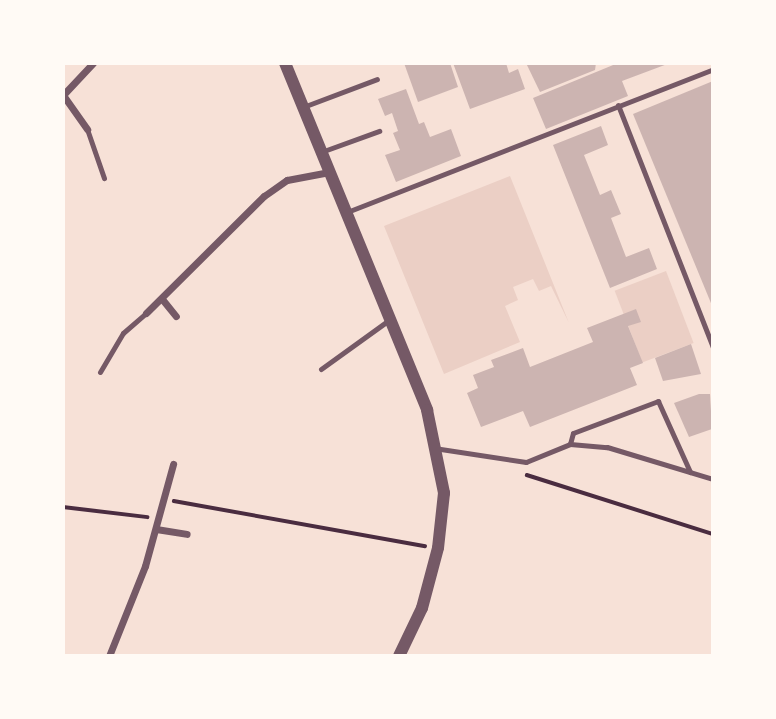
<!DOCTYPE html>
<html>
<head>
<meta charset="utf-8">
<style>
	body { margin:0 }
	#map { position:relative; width:776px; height:719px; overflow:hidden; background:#f7e1d7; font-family:Rubik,sans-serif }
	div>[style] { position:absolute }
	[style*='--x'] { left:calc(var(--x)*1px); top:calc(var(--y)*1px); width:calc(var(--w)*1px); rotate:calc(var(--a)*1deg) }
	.green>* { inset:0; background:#ebcfc5; transform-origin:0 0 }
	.building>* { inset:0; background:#ccb4b1 }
	.path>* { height:3.5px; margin:-1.75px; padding:0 1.75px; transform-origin:1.75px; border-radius:1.75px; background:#4a2c40 }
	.service>* { height:5px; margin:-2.5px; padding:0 2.5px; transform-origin:2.5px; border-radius:2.5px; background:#755966 }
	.minor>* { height:7px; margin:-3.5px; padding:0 3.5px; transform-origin:3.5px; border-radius:3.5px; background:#755966 }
	.tertiary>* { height:12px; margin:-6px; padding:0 6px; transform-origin:6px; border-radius:6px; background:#755966 }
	span { translate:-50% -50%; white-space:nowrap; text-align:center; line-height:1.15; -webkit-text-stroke:7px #fffaf5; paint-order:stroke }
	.frame { position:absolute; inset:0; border:65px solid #fffaf5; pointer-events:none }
</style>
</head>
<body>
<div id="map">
	<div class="green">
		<div style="clip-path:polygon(510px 176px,569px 323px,551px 286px,539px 291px,533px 279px,513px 287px,518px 300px,505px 306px,520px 342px,444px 374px,384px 226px)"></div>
		<div style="left:666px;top:271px;width:77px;height:55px;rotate:69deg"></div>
	</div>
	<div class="building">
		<div style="clip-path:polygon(404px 63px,450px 63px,458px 87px,418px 102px)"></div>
		<div style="clip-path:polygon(453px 63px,506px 63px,509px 73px,518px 69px,525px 89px,470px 109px)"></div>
		<div style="clip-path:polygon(526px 63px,596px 63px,595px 70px,540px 92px)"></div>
		<div style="clip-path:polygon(618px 63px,670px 63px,622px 81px,628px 96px,546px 129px,533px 98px)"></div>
		<div style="clip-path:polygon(713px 81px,713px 308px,633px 114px)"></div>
		<div style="clip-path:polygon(406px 89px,419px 124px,424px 122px,430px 137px,451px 129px,461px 156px,396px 182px,385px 155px,400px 150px,393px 133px,398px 131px,392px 113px,385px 116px,378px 99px)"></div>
		<div style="clip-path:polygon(601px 126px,608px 145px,584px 155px,600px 195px,611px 190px,621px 214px,611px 218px,626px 257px,649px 248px,657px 269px,610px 288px,553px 145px)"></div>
		<div style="clip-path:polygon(636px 309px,641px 322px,628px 326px,643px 363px,630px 368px,637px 385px,530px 427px,523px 411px,481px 427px,467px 393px,478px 388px,473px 375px,494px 367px,491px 360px,523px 348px,530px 367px,593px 342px,587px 328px)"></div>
		<div style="clip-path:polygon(691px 344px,701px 374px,663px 381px,655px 358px)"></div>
		<div style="clip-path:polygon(699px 394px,710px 394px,712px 429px,689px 437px,674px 403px)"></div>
	</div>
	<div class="path">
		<div style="--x:527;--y:475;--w:195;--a:17.6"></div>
		<div style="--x:174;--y:501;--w:255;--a:10.2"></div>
		<div style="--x:63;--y:507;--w:85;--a:6.8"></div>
	</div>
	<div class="service">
		<div style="--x:618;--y:105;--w:261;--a:68.6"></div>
		<div style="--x:303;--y:107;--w:79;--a:-20.7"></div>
		<div style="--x:87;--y:129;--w:52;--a:70.9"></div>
		<div style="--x:321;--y:152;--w:62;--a:-19.9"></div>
		<div style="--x:347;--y:212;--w:393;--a:-21.3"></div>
		<div style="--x:321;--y:369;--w:84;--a:-35.8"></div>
		<div style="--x:100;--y:372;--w:45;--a:-59.5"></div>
		<div style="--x:123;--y:333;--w:30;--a:-41"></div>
		<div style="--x:570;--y:444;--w:11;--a:-75"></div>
		<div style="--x:573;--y:433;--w:91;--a:-20.6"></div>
		<div style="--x:658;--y:401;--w:78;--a:65.7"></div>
		<div style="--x:434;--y:448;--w:93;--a:8.7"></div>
		<div style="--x:526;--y:462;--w:48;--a:-22.2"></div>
		<div style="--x:570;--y:444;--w:37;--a:5"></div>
		<div style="--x:607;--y:447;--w:111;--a:16.8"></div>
	</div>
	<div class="minor">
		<div style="--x:63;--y:95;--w:44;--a:-46.8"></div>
		<div style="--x:63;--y:95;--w:42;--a:54.8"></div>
		<div style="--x:162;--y:299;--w:22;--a:51"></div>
		<div style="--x:146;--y:313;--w:166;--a:-44.8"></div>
		<div style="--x:264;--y:196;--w:28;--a:-35"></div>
		<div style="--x:287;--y:180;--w:43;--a:-10.8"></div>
		<div style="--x:156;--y:529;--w:31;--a:9"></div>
		<div style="--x:109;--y:656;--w:97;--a:-68.2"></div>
		<div style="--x:145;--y:566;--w:106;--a:-74.6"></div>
	</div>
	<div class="tertiary">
		<div style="--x:285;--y:63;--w:375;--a:67.7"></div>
		<div style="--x:427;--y:410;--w:85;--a:78.4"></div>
		<div style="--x:444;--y:493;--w:55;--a:96.2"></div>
		<div style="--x:438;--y:548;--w:62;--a:104.9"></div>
		<div style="--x:422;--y:608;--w:53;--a:115.6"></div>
	</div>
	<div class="frame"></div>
</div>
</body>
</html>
